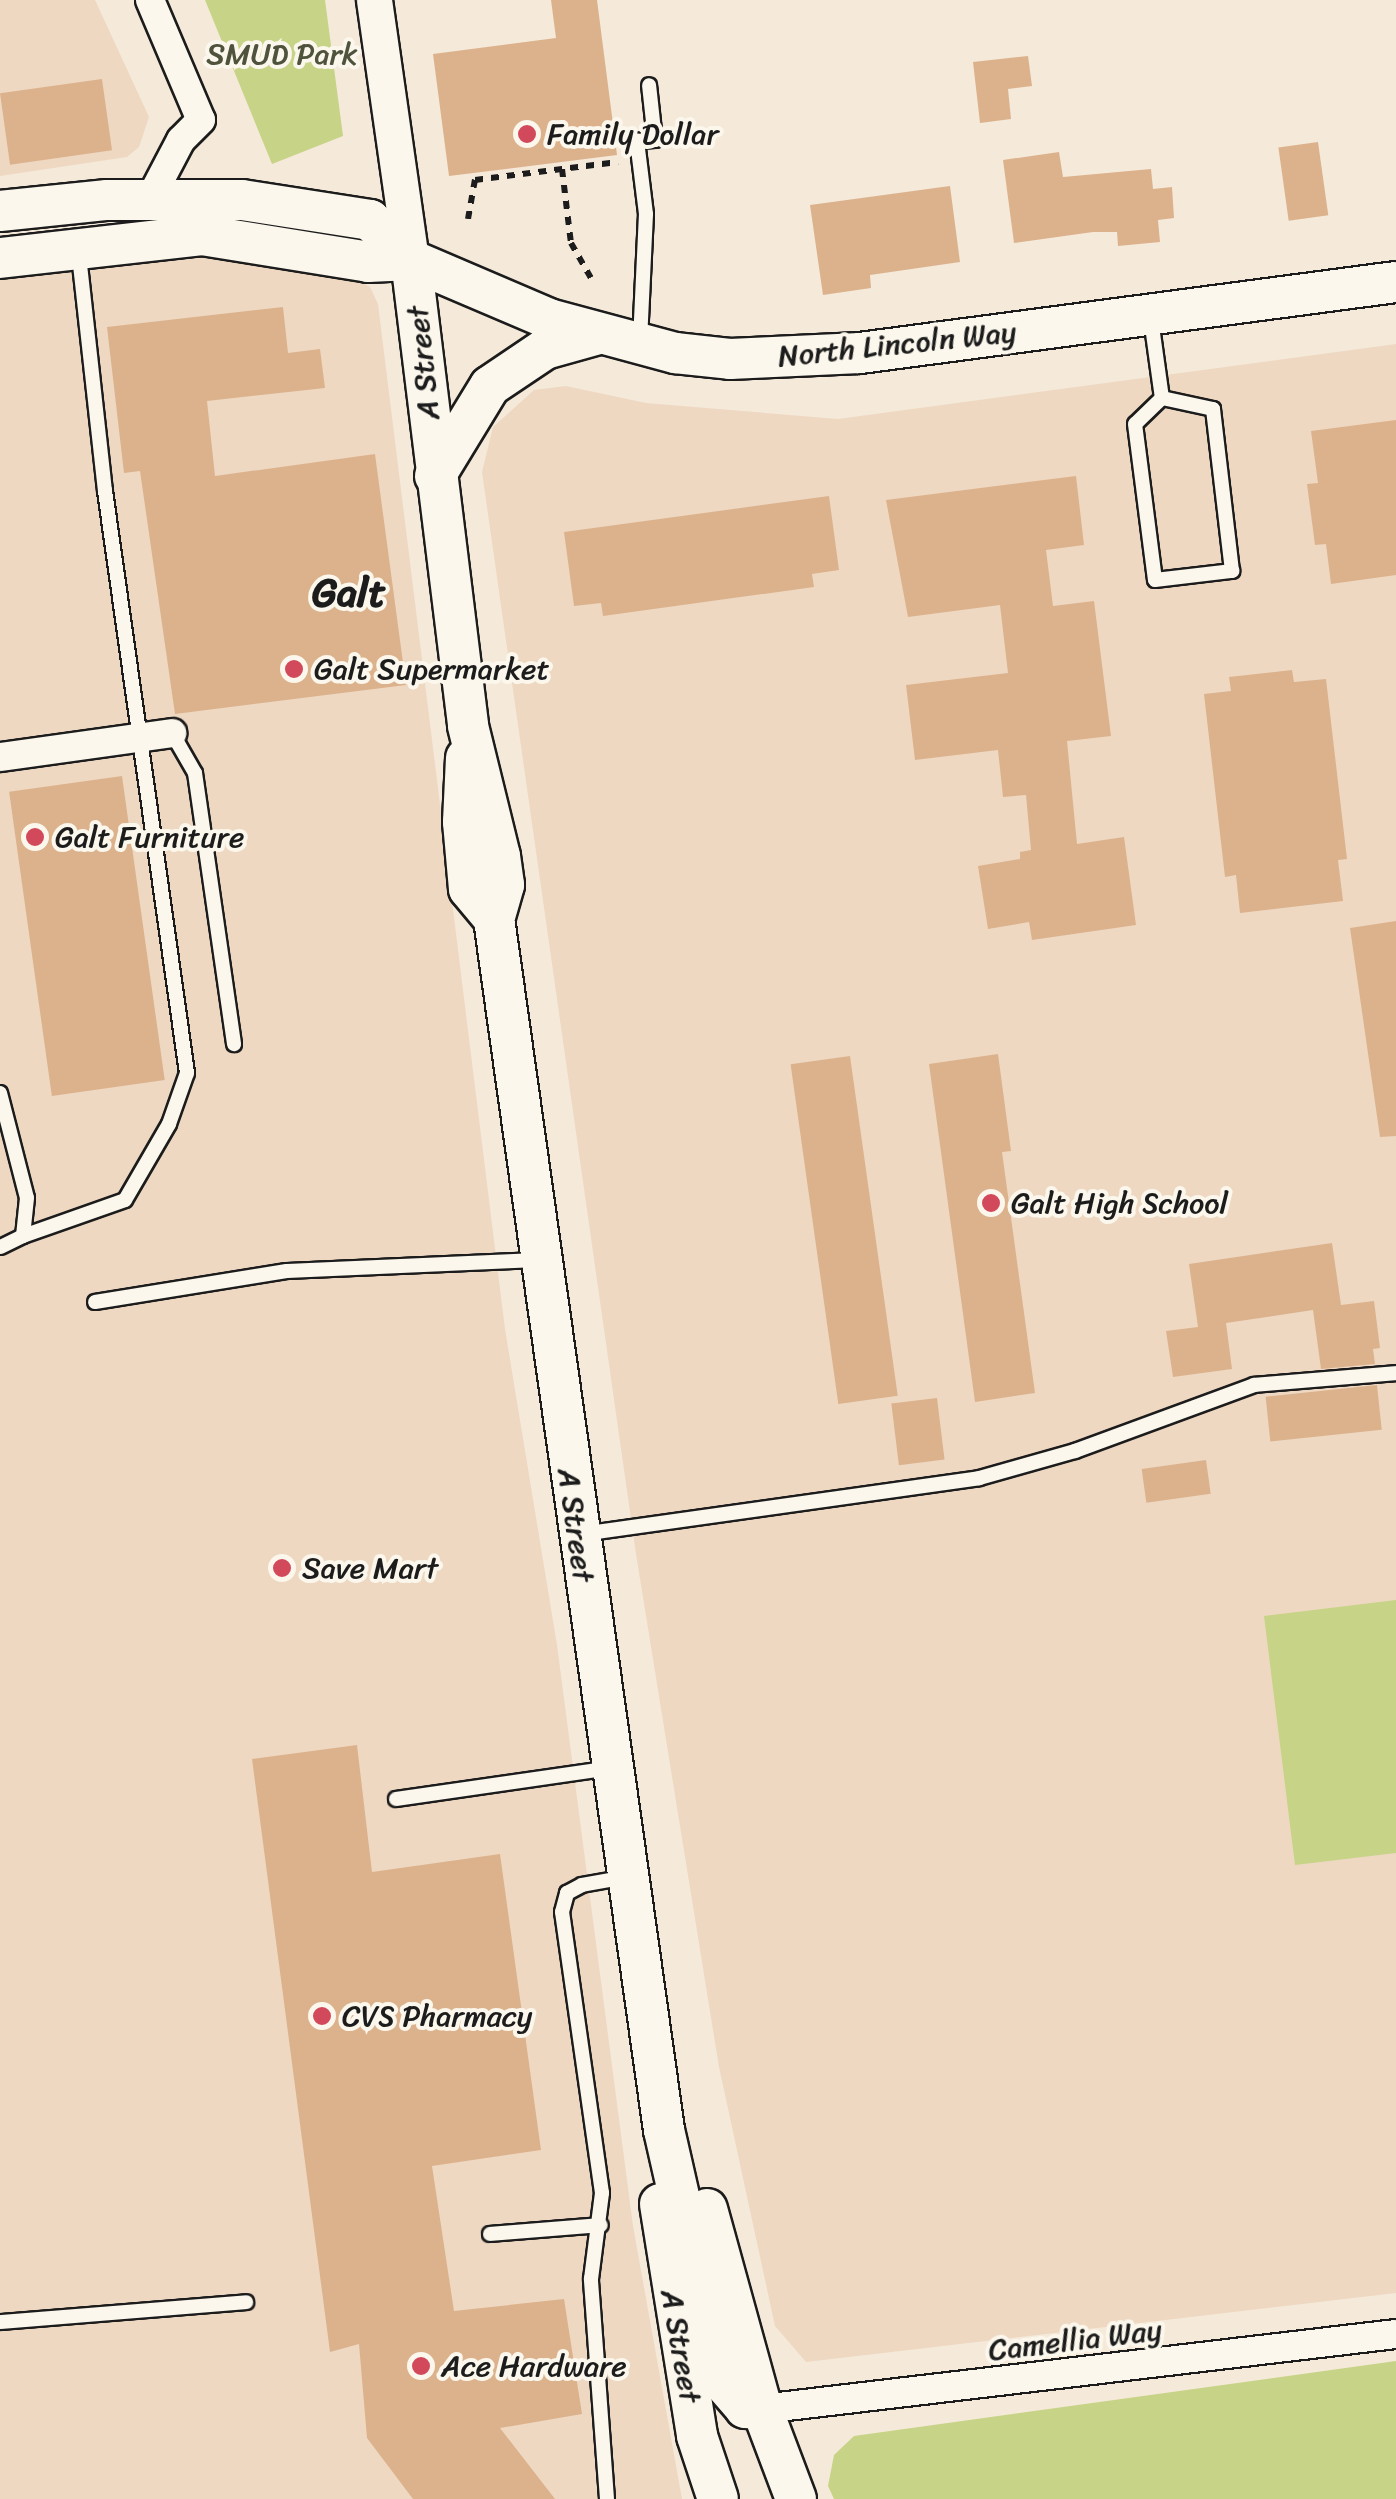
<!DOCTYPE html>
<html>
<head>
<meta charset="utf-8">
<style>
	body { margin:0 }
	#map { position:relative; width:1396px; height:2499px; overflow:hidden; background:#f5e9d9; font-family:Sriracha,sans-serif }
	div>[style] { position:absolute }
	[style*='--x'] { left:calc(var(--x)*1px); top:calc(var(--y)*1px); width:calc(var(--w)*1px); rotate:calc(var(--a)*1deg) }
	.built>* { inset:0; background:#eed8c2 }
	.green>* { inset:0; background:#c7d386 }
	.building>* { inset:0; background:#dcb28d; transform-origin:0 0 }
	.path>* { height:6px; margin-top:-3px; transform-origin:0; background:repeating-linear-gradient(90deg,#1c1c1c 0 8px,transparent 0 16px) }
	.roads { filter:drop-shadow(2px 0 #1c1c1c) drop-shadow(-2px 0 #1c1c1c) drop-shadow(0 2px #1c1c1c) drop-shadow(0 -2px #1c1c1c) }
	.service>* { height:14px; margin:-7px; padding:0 7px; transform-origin:7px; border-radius:7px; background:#fbf7ec }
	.minor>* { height:28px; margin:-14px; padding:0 14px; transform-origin:14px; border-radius:14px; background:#fbf7ec }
	.tertiary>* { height:35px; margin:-17.5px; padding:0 17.5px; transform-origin:17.5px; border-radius:17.5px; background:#fbf7ec }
	.secondary>* { height:40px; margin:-20px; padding:0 20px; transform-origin:20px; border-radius:20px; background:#fbf7ec }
	.dots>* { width:28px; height:28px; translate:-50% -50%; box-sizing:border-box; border:5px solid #fbf7ec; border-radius:50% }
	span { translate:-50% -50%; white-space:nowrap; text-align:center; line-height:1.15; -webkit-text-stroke:8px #fbf7ec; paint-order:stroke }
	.park-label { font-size:30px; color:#4f533c }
	.poi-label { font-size:30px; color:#1c1c1c }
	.left { translate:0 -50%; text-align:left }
	.street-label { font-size:30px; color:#1c1c1c }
	.district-label { font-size:40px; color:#1c1c1c; font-weight:700 }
</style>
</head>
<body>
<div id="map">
	<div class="built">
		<div style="clip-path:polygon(0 0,95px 0,149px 117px,139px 147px,127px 157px,0 176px)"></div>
		<div style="clip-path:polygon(242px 254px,344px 271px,370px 287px,378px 304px,505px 1329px,557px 1645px,633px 2226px,682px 2499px,0 2499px,0 278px)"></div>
		<div style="clip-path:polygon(1396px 344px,1396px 2293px,806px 2362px,775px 2326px,719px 2067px,636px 1554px,482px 472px,493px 427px,534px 390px,566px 386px,646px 403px,838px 419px)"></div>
	</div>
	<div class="green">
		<div style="clip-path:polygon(205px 0,325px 0,343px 136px,272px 164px)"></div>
		<div style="clip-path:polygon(1396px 1600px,1396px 1853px,1295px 1865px,1264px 1616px)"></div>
		<div style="clip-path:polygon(1396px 2361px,1396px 2499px,834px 2499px,828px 2486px,834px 2455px,854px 2436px)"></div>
	</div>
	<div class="building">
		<div style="clip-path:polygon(551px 0,597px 0,617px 155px,449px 176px,433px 54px,556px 38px)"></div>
		<div style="clip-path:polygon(1028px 56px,1032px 86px,1008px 89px,1011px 119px,980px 123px,973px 62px)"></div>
		<div style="left:102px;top:79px;width:72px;height:103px;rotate:82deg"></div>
		<div style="left:1318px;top:142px;width:74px;height:40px;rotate:82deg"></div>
		<div style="clip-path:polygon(1059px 152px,1063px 177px,1151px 169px,1153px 189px,1172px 187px,1174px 218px,1158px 220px,1160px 242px,1118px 246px,1117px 232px,1093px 232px,1014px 243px,1003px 160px)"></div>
		<div style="clip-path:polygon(950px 186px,960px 262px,870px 275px,871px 288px,823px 295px,810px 205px)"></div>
		<div style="clip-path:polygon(283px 307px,288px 353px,320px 349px,325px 388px,207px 401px,215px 476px,375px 454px,406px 685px,175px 714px,140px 471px,124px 473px,107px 327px)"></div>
		<div style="clip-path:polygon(1396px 420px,1396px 575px,1331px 584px,1326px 544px,1315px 545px,1307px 484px,1318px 483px,1311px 431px)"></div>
		<div style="clip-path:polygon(1076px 476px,1084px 545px,1046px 550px,1053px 606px,1094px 601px,1111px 736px,1067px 741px,1077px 844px,1124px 837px,1136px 925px,1032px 940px,1029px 922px,988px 929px,978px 866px,1020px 859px,1020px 852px,1031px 850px,1026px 795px,1003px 797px,998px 750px,915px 760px,906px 685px,1008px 673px,1000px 605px,908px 617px,886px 500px)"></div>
		<div style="clip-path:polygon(829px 496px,839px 570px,812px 574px,814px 587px,603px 616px,601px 603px,574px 606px,564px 532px)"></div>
		<div style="clip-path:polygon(1292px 670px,1294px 682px,1326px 679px,1347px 859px,1338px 860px,1343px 901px,1240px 913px,1236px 875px,1225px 877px,1204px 694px,1231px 691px,1229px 677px)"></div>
		<div style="left:122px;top:776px;width:307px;height:114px;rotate:82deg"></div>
		<div style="clip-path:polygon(1396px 921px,1396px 1136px,1380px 1137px,1350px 928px)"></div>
		<div style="clip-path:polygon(998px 1054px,1011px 1151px,1002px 1152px,1035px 1393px,975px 1402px,929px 1064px)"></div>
		<div style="left:850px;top:1056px;width:343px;height:60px;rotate:82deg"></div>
		<div style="clip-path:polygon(1332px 1243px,1341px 1305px,1374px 1301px,1380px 1348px,1373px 1349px,1375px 1364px,1321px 1369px,1313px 1310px,1226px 1323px,1232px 1369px,1173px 1377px,1166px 1331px,1198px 1327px,1189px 1264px)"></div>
		<div style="left:1377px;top:1385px;width:45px;height:112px;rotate:84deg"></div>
		<div style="left:937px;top:1398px;width:62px;height:46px;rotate:83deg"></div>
		<div style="left:1206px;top:1460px;width:34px;height:65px;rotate:82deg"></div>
		<div style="clip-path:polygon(357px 1745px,372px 1872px,500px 1854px,541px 2150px,432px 2166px,454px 2311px,564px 2299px,582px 2414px,500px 2428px,555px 2499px,413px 2499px,367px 2438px,359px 2344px,330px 2352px,252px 1759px)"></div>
	</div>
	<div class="path">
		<div style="--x:562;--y:169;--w:75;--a:83.1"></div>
		<div style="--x:571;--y:243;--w:40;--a:60.3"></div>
		<div style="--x:468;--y:219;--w:40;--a:-80"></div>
		<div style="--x:475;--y:180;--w:144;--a:-7.2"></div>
	</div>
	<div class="roads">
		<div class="service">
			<div style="--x:1151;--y:319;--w:80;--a:82.1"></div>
			<div style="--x:1162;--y:398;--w:37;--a:136"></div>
			<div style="--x:1135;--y:424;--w:157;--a:82.7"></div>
			<div style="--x:1155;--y:580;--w:78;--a:-6.7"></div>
			<div style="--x:1232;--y:571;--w:163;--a:-96.7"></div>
			<div style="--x:1213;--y:409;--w:52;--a:-167.8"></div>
			<div style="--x:640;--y:341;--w:127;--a:-87.3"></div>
			<div style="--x:646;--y:214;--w:74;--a:-97"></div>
			<div style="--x:637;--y:141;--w:18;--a:-3"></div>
			<div style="--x:655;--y:140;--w:55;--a:-96.2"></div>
			<div style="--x:172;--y:733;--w:46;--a:60.1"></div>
			<div style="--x:195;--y:773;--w:274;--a:81.8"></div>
			<div style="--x:0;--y:1093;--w:108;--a:75.6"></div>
			<div style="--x:27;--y:1198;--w:38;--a:96"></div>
			<div style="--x:23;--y:1236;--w:25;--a:154"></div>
			<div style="--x:23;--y:1236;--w:108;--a:-19.4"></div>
			<div style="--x:125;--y:1200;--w:88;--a:-59.9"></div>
			<div style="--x:169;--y:1124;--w:54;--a:-70.6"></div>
			<div style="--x:187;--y:1073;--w:588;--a:-98.02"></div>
			<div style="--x:105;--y:491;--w:238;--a:-96.3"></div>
			<div style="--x:95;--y:1302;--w:194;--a:-9.2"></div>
			<div style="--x:287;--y:1271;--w:250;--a:-2.5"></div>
			<div style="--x:582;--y:1534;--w:401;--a:-8"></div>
			<div style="--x:979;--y:1478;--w:100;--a:-15.7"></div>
			<div style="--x:1075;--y:1451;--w:191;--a:-20.2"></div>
			<div style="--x:1254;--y:1385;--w:143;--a:-4.8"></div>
			<div style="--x:396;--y:1799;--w:218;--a:-8.2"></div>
			<div style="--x:490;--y:2234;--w:111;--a:-4.6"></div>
			<div style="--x:0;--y:2322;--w:247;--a:-4.6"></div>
			<div style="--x:607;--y:2499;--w:221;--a:-94.2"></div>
			<div style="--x:591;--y:2279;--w:87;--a:-82.7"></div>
			<div style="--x:602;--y:2193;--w:284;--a:-98.1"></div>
			<div style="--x:562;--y:1912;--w:20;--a:-75"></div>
			<div style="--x:567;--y:1893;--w:17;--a:-28"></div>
			<div style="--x:582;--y:1885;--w:46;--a:-10.1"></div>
		</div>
		<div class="minor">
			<div style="--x:150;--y:0;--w:130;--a:67"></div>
			<div style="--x:201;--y:120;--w:28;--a:135"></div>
			<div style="--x:181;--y:140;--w:67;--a:117.7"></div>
			<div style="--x:0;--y:757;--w:174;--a:-7.9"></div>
			<div style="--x:762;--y:2409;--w:638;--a:-6.75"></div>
		</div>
		<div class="tertiary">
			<div style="--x:374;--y:0;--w:263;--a:81.9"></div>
		</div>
		<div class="secondary">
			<div style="--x:0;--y:211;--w:108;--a:-5.9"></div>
			<div style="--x:107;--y:200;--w:135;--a:0"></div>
			<div style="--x:242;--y:200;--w:130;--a:8.9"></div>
			<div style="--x:370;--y:220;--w:57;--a:44.3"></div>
			<div style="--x:411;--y:260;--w:150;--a:23.1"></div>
			<div style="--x:549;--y:319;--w:131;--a:15.1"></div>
			<div style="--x:675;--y:353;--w:55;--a:6.2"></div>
			<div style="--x:730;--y:359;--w:130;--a:-2.6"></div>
			<div style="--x:860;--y:353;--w:541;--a:-7.55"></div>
			<div style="--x:0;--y:258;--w:203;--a:-6.5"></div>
			<div style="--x:202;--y:235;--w:168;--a:9.2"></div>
			<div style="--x:368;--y:262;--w:43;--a:-2.7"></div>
			<div style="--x:411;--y:260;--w:469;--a:83"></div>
			<div style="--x:468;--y:726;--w:134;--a:76.2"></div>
			<div style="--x:500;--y:856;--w:29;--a:82"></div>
			<div style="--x:504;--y:885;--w:35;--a:106"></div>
			<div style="--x:494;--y:919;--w:1223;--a:82.01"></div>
			<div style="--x:664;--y:2130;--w:256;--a:77.2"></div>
			<div style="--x:721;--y:2380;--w:37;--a:49"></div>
			<div style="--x:745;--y:2408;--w:17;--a:3"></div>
			<div style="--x:435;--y:476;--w:105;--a:-58.6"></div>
			<div style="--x:490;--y:386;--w:66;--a:-33.9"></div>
			<div style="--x:545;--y:349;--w:52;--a:-15.6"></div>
			<div style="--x:466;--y:758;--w:64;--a:92.7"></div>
			<div style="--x:463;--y:822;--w:67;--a:84.9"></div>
			<div style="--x:469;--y:889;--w:39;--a:50"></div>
			<div style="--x:660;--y:2204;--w:235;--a:80.9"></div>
			<div style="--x:697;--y:2436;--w:66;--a:71.6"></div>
			<div style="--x:707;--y:2209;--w:207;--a:74.6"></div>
			<div style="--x:762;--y:2409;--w:96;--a:69.3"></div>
		</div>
	</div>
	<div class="dots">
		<div style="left:527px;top:134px;background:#d1495b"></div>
		<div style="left:294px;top:669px;background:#d1495b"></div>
		<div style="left:35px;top:837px;background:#d1495b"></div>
		<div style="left:991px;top:1203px;background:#d1495b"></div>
		<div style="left:282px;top:1568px;background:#d1495b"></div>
		<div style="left:322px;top:2016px;background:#d1495b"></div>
		<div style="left:421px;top:2366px;background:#d1495b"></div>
	</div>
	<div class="park-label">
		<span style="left:282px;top:54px">SMUD Park</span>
	</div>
	<div class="poi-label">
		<span class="left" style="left:547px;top:134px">Family Dollar</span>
		<span class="left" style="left:314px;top:669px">Galt Supermarket</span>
		<span class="left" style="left:55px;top:837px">Galt Furniture</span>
		<span class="left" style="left:1011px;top:1203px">Galt High School</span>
		<span class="left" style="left:302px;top:1568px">Save Mart</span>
		<span class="left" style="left:342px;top:2016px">CVS Pharmacy</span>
		<span class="left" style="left:441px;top:2366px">Ace Hardware</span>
	</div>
	<div class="street-label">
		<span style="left:897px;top:344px;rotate:-6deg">North Lincoln Way</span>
		<span style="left:423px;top:363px;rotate:-96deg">A Street</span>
		<span style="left:576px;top:1525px;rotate:82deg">A Street</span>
		<span style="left:1075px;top:2340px;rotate:-7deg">Camellia Way</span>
		<span style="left:681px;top:2346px;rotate:80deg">A Street</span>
	</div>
	<div class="district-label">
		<span style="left:349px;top:593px">Galt</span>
	</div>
</div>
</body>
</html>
